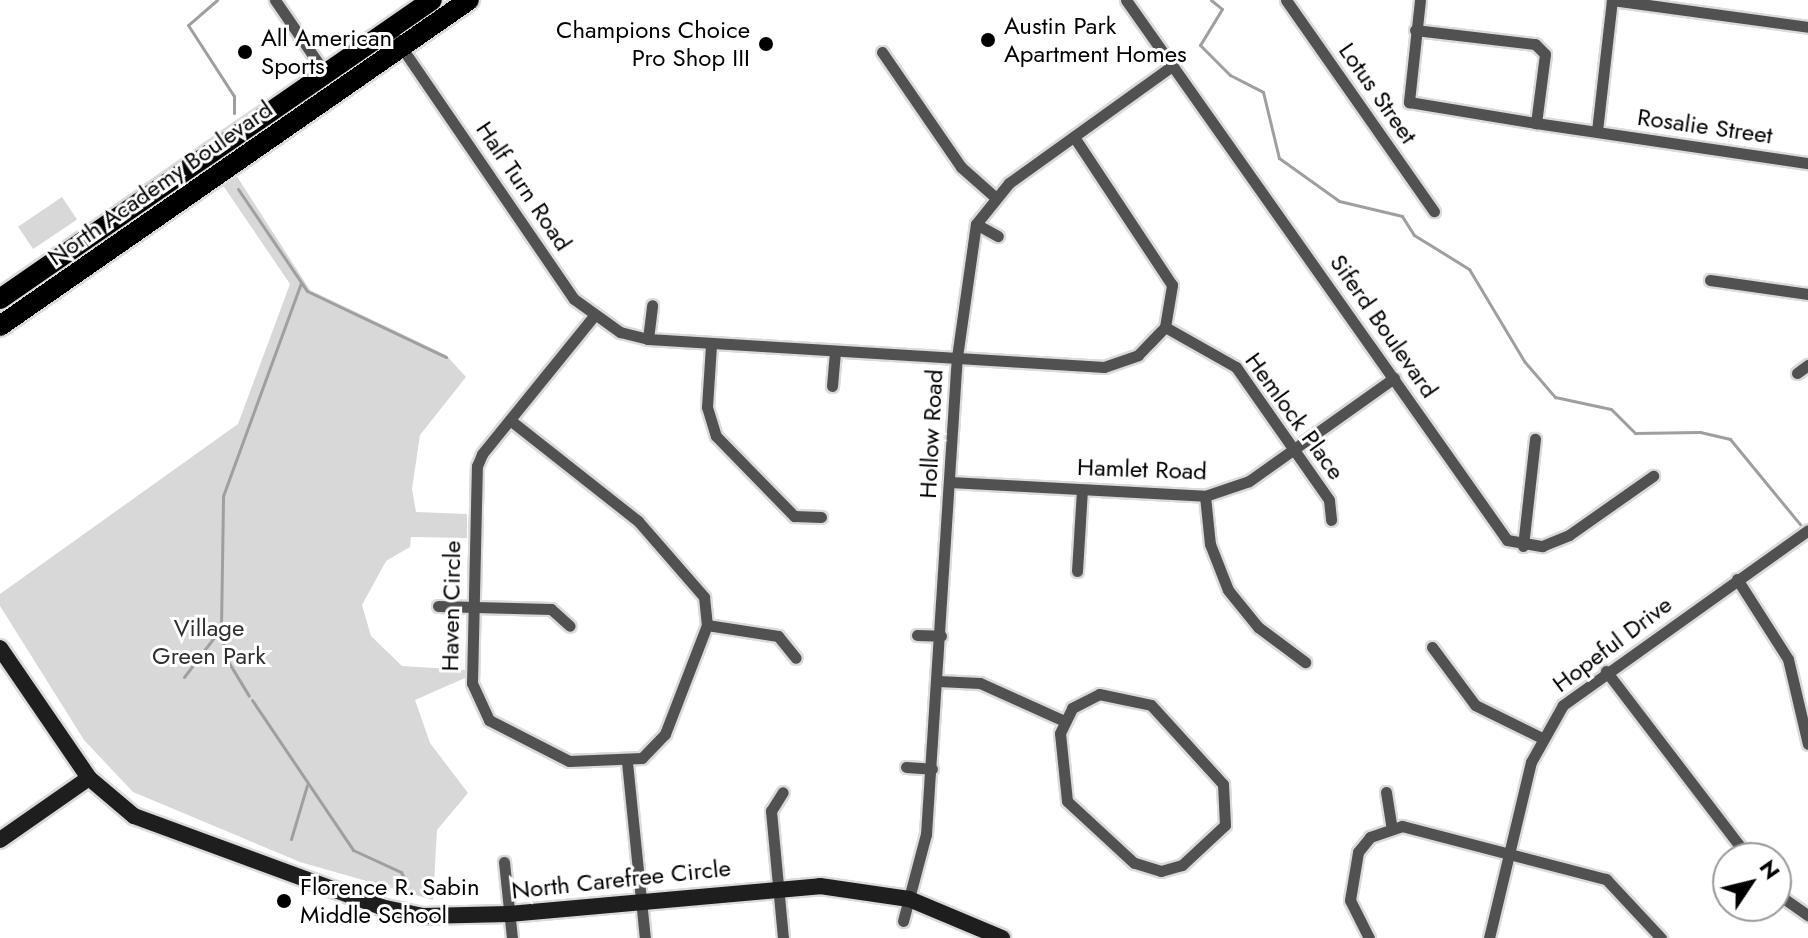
<!DOCTYPE html>
<html>
<head>
<meta charset="utf-8">
<style>
	body { margin:0 }
	#map { position:relative; width:1808px; height:938px; overflow:hidden; background:#fff; font-family:Jost,sans-serif }
	div>[style] { position:absolute }
	[style*='--x'] { left:calc(var(--x)*1px); top:calc(var(--y)*1px); width:calc(var(--w)*1px); rotate:calc(var(--a)*1deg) }
	.green>* { inset:0; background:#d8d8d8; transform-origin:0 0 }
	.stream>* { height:3px; margin:-1.5px; padding:0 1.5px; transform-origin:1.5px; border-radius:1.5px; background:#9f9f9f }
	.roads { filter:drop-shadow(2px 0 #dbdbdb) drop-shadow(-2px 0 #dbdbdb) drop-shadow(0 2px #dbdbdb) drop-shadow(0 -2px #dbdbdb) }
	.minor>* { height:11px; margin:-5.5px; padding:0 5.5px; transform-origin:5.5px; border-radius:5.5px; background:#515151 }
	.secondary>* { height:16px; margin:-8px; padding:0 8px; transform-origin:8px; border-radius:8px; background:#1e1e1e }
	.trunk>* { height:20px; margin:-10px; padding:0 10px; transform-origin:10px; border-radius:10px; background:#000 }
	.dots>* { width:22px; height:22px; translate:-50% -50%; box-sizing:border-box; border:4px solid #fff; border-radius:50% }
	span { translate:-50% -50%; white-space:nowrap; text-align:center; line-height:1.15; -webkit-text-stroke:6px #fff; paint-order:stroke }
	.poi-label { font-size:24px; color:#000 }
	.left { translate:0 -50%; text-align:left }
	.right { translate:-100% -50%; text-align:right }
	.street-label { font-size:24px; color:#000 }
	.park-label { font-size:24px; color:#2f2f2f }
	.north { position:absolute; left:1712px; top:842px; width:80px; height:80px; box-sizing:border-box; background:#fff; border:2px solid #999; border-radius:50%; rotate:55deg; font-size:22px; font-weight:700; line-height:32px; text-align:center; color:#000 }
	.north::after { content:''; display:block; margin:auto; width:28px; height:36px; background:#000; clip-path:polygon(50% 0,100% 100%,50% 72%,0 100%) }
</style>
</head>
<body>
<div id="map">
	<div class="green">
		<div style="clip-path:polygon(236px 175px,310px 290px,446px 355px,466px 377px,420px 435px,412px 489px,416px 512px,467px 514px,467px 538px,411px 537px,410px 547px,386px 561px,362px 605px,371px 636px,402px 666px,465px 670px,465px 678px,415px 700px,430px 743px,468px 793px,437px 830px,433px 900px,300px 862px,133px 792px,84px 740px,0 606px,0 594px,238px 424px,290px 284px,222px 184px)"></div>
		<div style="left:62px;top:197px;width:27px;height:53px;rotate:56deg"></div>
	</div>
	<div class="stream">
		<div style="--x:217;--y:0;--w:38;--a:139"></div>
		<div style="--x:188;--y:25;--w:85;--a:57.1"></div>
		<div style="--x:234;--y:96;--w:17;--a:90"></div>
		<div style="--x:1211;--y:0;--w:14;--a:39"></div>
		<div style="--x:1222;--y:9;--w:42;--a:121.4"></div>
		<div style="--x:1200;--y:45;--w:42;--a:45"></div>
		<div style="--x:1230;--y:75;--w:37;--a:27"></div>
		<div style="--x:1263;--y:92;--w:68;--a:76.4"></div>
		<div style="--x:1279;--y:158;--w:74;--a:35.6"></div>
		<div style="--x:1339;--y:201;--w:65;--a:13.4"></div>
		<div style="--x:1402;--y:216;--w:22;--a:58"></div>
		<div style="--x:1414;--y:235;--w:65;--a:31.7"></div>
		<div style="--x:1469;--y:269;--w:107;--a:59.1"></div>
		<div style="--x:1524;--y:361;--w:48;--a:49.3"></div>
		<div style="--x:1555;--y:397;--w:57;--a:12.1"></div>
		<div style="--x:1611;--y:409;--w:34;--a:45"></div>
		<div style="--x:1635;--y:433;--w:65;--a:-0.9"></div>
		<div style="--x:1700;--y:432;--w:31;--a:13"></div>
		<div style="--x:1730;--y:439;--w:115;--a:50.6"></div>
		<div style="--x:238;--y:189;--w:123;--a:55.9"></div>
		<div style="--x:307;--y:291;--w:154;--a:25.4"></div>
		<div style="--x:221;--y:631;--w:27;--a:80"></div>
		<div style="--x:226;--y:658;--w:44;--a:58.8"></div>
		<div style="--x:184;--y:677;--w:61;--a:-52.9"></div>
		<div style="--x:221;--y:628;--w:132;--a:-89.1"></div>
		<div style="--x:223;--y:496;--w:227;--a:-69.9"></div>
		<div style="--x:252;--y:700;--w:181;--a:56"></div>
		<div style="--x:353;--y:850;--w:53;--a:24.6"></div>
		<div style="--x:401;--y:872;--w:9;--a:63"></div>
		<div style="--x:291;--y:839;--w:56;--a:-73.5"></div>
	</div>
	<div class="roads">
		<div class="minor">
			<div style="--x:275;--y:0;--w:88;--a:55.6"></div>
			<div style="--x:1126;--y:0;--w:661;--a:54.79"></div>
			<div style="--x:1507;--y:540;--w:36;--a:10"></div>
			<div style="--x:1542;--y:546;--w:29;--a:-22"></div>
			<div style="--x:1569;--y:535;--w:103;--a:-35.1"></div>
			<div style="--x:1286;--y:0;--w:258;--a:55"></div>
			<div style="--x:1420;--y:0;--w:103;--a:96.2"></div>
			<div style="--x:1409;--y:102;--w:129;--a:9.4"></div>
			<div style="--x:1612;--y:0;--w:198;--a:7.8"></div>
			<div style="--x:389;--y:29;--w:327;--a:55.6"></div>
			<div style="--x:574;--y:299;--w:57;--a:35.7"></div>
			<div style="--x:620;--y:332;--w:29;--a:14"></div>
			<div style="--x:648;--y:339;--w:457;--a:3.5"></div>
			<div style="--x:1104;--y:367;--w:36;--a:-19"></div>
			<div style="--x:1138;--y:355;--w:39;--a:-46"></div>
			<div style="--x:1165;--y:327;--w:43;--a:-80.5"></div>
			<div style="--x:1172;--y:285;--w:178;--a:-123.5"></div>
			<div style="--x:1415;--y:30;--w:121;--a:6.7"></div>
			<div style="--x:1535;--y:44;--w:14;--a:45"></div>
			<div style="--x:1545;--y:54;--w:70;--a:97.4"></div>
			<div style="--x:1536;--y:123;--w:275;--a:8.4"></div>
			<div style="--x:882;--y:52;--w:140;--a:55.5"></div>
			<div style="--x:961;--y:167;--w:45;--a:41.4"></div>
			<div style="--x:1597;--y:131;--w:132;--a:-83.5"></div>
			<div style="--x:976;--y:224;--w:25;--a:29"></div>
			<div style="--x:1710;--y:280;--w:99;--a:8.1"></div>
			<div style="--x:1165;--y:327;--w:81;--a:29.4"></div>
			<div style="--x:1236;--y:367;--w:162;--a:55"></div>
			<div style="--x:1329;--y:500;--w:20;--a:84"></div>
			<div style="--x:648;--y:339;--w:34;--a:-83"></div>
			<div style="--x:711;--y:345;--w:62;--a:93.7"></div>
			<div style="--x:707;--y:407;--w:30;--a:73"></div>
			<div style="--x:716;--y:436;--w:112;--a:45.7"></div>
			<div style="--x:794;--y:516;--w:27;--a:2"></div>
			<div style="--x:1797;--y:373;--w:14;--a:-36"></div>
			<div style="--x:832;--y:386;--w:35;--a:-85"></div>
			<div style="--x:510;--y:420;--w:163;--a:38.3"></div>
			<div style="--x:638;--y:521;--w:101;--a:49"></div>
			<div style="--x:704;--y:597;--w:28;--a:84"></div>
			<div style="--x:707;--y:625;--w:117;--a:111.1"></div>
			<div style="--x:665;--y:734;--w:33;--a:134"></div>
			<div style="--x:642;--y:758;--w:73;--a:177.6"></div>
			<div style="--x:569;--y:761;--w:90;--a:-152.9"></div>
			<div style="--x:489;--y:720;--w:41;--a:-114.7"></div>
			<div style="--x:472;--y:683;--w:217;--a:-88.7"></div>
			<div style="--x:477;--y:466;--w:13;--a:-67"></div>
			<div style="--x:482;--y:454;--w:176;--a:-51"></div>
			<div style="--x:950;--y:482;--w:255;--a:3.1"></div>
			<div style="--x:1205;--y:496;--w:46;--a:-18.8"></div>
			<div style="--x:1249;--y:481;--w:178;--a:-35.4"></div>
			<div style="--x:1205;--y:496;--w:48;--a:84.1"></div>
			<div style="--x:1210;--y:544;--w:49;--a:68.6"></div>
			<div style="--x:1228;--y:590;--w:48;--a:51"></div>
			<div style="--x:1258;--y:627;--w:59;--a:36.7"></div>
			<div style="--x:1523;--y:546;--w:108;--a:-83.6"></div>
			<div style="--x:1077;--y:571;--w:81;--a:-86.5"></div>
			<div style="--x:1737;--y:579;--w:95;--a:57.5"></div>
			<div style="--x:1788;--y:659;--w:87;--a:76.8"></div>
			<div style="--x:438;--y:606;--w:113;--a:1.5"></div>
			<div style="--x:551;--y:609;--w:25;--a:42"></div>
			<div style="--x:707;--y:625;--w:72;--a:8.8"></div>
			<div style="--x:778;--y:636;--w:28;--a:51"></div>
			<div style="--x:917;--y:635;--w:24;--a:2"></div>
			<div style="--x:1432;--y:647;--w:72;--a:53.4"></div>
			<div style="--x:1475;--y:705;--w:75;--a:26.2"></div>
			<div style="--x:1606;--y:671;--w:235;--a:52.6"></div>
			<div style="--x:938;--y:681;--w:42;--a:2.7"></div>
			<div style="--x:980;--y:683;--w:92;--a:24.3"></div>
			<div style="--x:1099;--y:694;--w:53;--a:11.9"></div>
			<div style="--x:1151;--y:705;--w:107;--a:47.7"></div>
			<div style="--x:1223;--y:784;--w:41;--a:87.2"></div>
			<div style="--x:1225;--y:825;--w:59;--a:137.1"></div>
			<div style="--x:1182;--y:865;--w:22;--a:164"></div>
			<div style="--x:1161;--y:871;--w:28;--a:-163"></div>
			<div style="--x:1134;--y:863;--w:91;--a:-137.2"></div>
			<div style="--x:1067;--y:801;--w:68;--a:-95.9"></div>
			<div style="--x:1060;--y:733;--w:28;--a:-64"></div>
			<div style="--x:1072;--y:708;--w:30;--a:-27"></div>
			<div style="--x:627;--y:762;--w:177;--a:84.2"></div>
			<div style="--x:906;--y:767;--w:26;--a:4"></div>
			<div style="--x:1386;--y:792;--w:36;--a:81"></div>
			<div style="--x:504;--y:862;--w:76;--a:84"></div>
			<div style="--x:1776;--y:893;--w:39;--a:35"></div>
			<div style="--x:903;--y:921;--w:90;--a:-75.2"></div>
			<div style="--x:926;--y:834;--w:478;--a:-86.3"></div>
			<div style="--x:957;--y:357;--w:134;--a:-81.9"></div>
			<div style="--x:976;--y:224;--w:53;--a:-51.2"></div>
			<div style="--x:1009;--y:183;--w:202;--a:-35.7"></div>
			<div style="--x:783;--y:938;--w:128;--a:-95.4"></div>
			<div style="--x:771;--y:811;--w:22;--a:-58"></div>
			<div style="--x:1369;--y:938;--w:42;--a:-116.6"></div>
			<div style="--x:1350;--y:900;--w:49;--a:-80.5"></div>
			<div style="--x:1358;--y:852;--w:19;--a:-51"></div>
			<div style="--x:1370;--y:837;--w:34;--a:-19"></div>
			<div style="--x:1402;--y:826;--w:211;--a:14.6"></div>
			<div style="--x:1606;--y:879;--w:81;--a:47"></div>
			<div style="--x:1489;--y:938;--w:181;--a:-76.6"></div>
			<div style="--x:1531;--y:762;--w:65;--a:-60.7"></div>
			<div style="--x:1563;--y:705;--w:301;--a:-35.5"></div>
		</div>
		<div class="secondary">
			<div style="--x:0;--y:648;--w:158;--a:55.6"></div>
			<div style="--x:89;--y:778;--w:59;--a:40.2"></div>
			<div style="--x:134;--y:816;--w:263;--a:20.2"></div>
			<div style="--x:381;--y:907;--w:43;--a:12.1"></div>
			<div style="--x:423;--y:916;--w:86;--a:-1.3"></div>
			<div style="--x:509;--y:914;--w:312;--a:-5.1"></div>
			<div style="--x:820;--y:886;--w:90;--a:8.3"></div>
			<div style="--x:909;--y:899;--w:101;--a:22.8"></div>
			<div style="--x:0;--y:840;--w:108;--a:-34.9"></div>
		</div>
		<div class="trunk">
			<div style="--x:0;--y:299;--w:525;--a:-34.69"></div>
			<div style="--x:0;--y:326;--w:571;--a:-34.8"></div>
		</div>
	</div>
	<div class="dots">
		<div style="left:988px;top:40px;background:#000"></div>
		<div style="left:766px;top:44px;background:#000"></div>
		<div style="left:245px;top:52px;background:#000"></div>
		<div style="left:284px;top:901px;background:#000"></div>
	</div>
	<div class="poi-label">
		<span class="left" style="left:1004px;top:40px">Austin Park<br>Apartment Homes</span>
		<span class="right" style="left:750px;top:44px">Champions Choice<br>Pro Shop III</span>
		<span class="left" style="left:261px;top:52px">All American<br>Sports</span>
		<span class="left" style="left:300px;top:901px">Florence R. Sabin<br>Middle School</span>
	</div>
	<div class="street-label">
		<span style="left:1378px;top:93px;rotate:55deg">Lotus Street</span>
		<span style="left:1705px;top:126px;rotate:8deg">Rosalie Street</span>
		<span style="left:160px;top:183px;rotate:-35deg">North Academy Boulevard</span>
		<span style="left:524px;top:186px;rotate:56deg">Half Turn Road</span>
		<span style="left:1384px;top:326px;rotate:55deg">Siferd Boulevard</span>
		<span style="left:1295px;top:416px;rotate:54deg">Hemlock Place</span>
		<span style="left:931px;top:434px;rotate:-87deg">Hollow Road</span>
		<span style="left:1142px;top:469px;rotate:2deg">Hamlet Road</span>
		<span style="left:451px;top:606px;rotate:-89deg">Haven Circle</span>
		<span style="left:1612px;top:644px;rotate:-37deg">Hopeful Drive</span>
		<span style="left:621px;top:879px;rotate:-6deg">North Carefree Circle</span>
	</div>
	<div class="park-label">
		<span style="left:209px;top:642px">Village<br>Green Park</span>
	</div>
	<div class="north">N</div>
</div>
</body>
</html>
